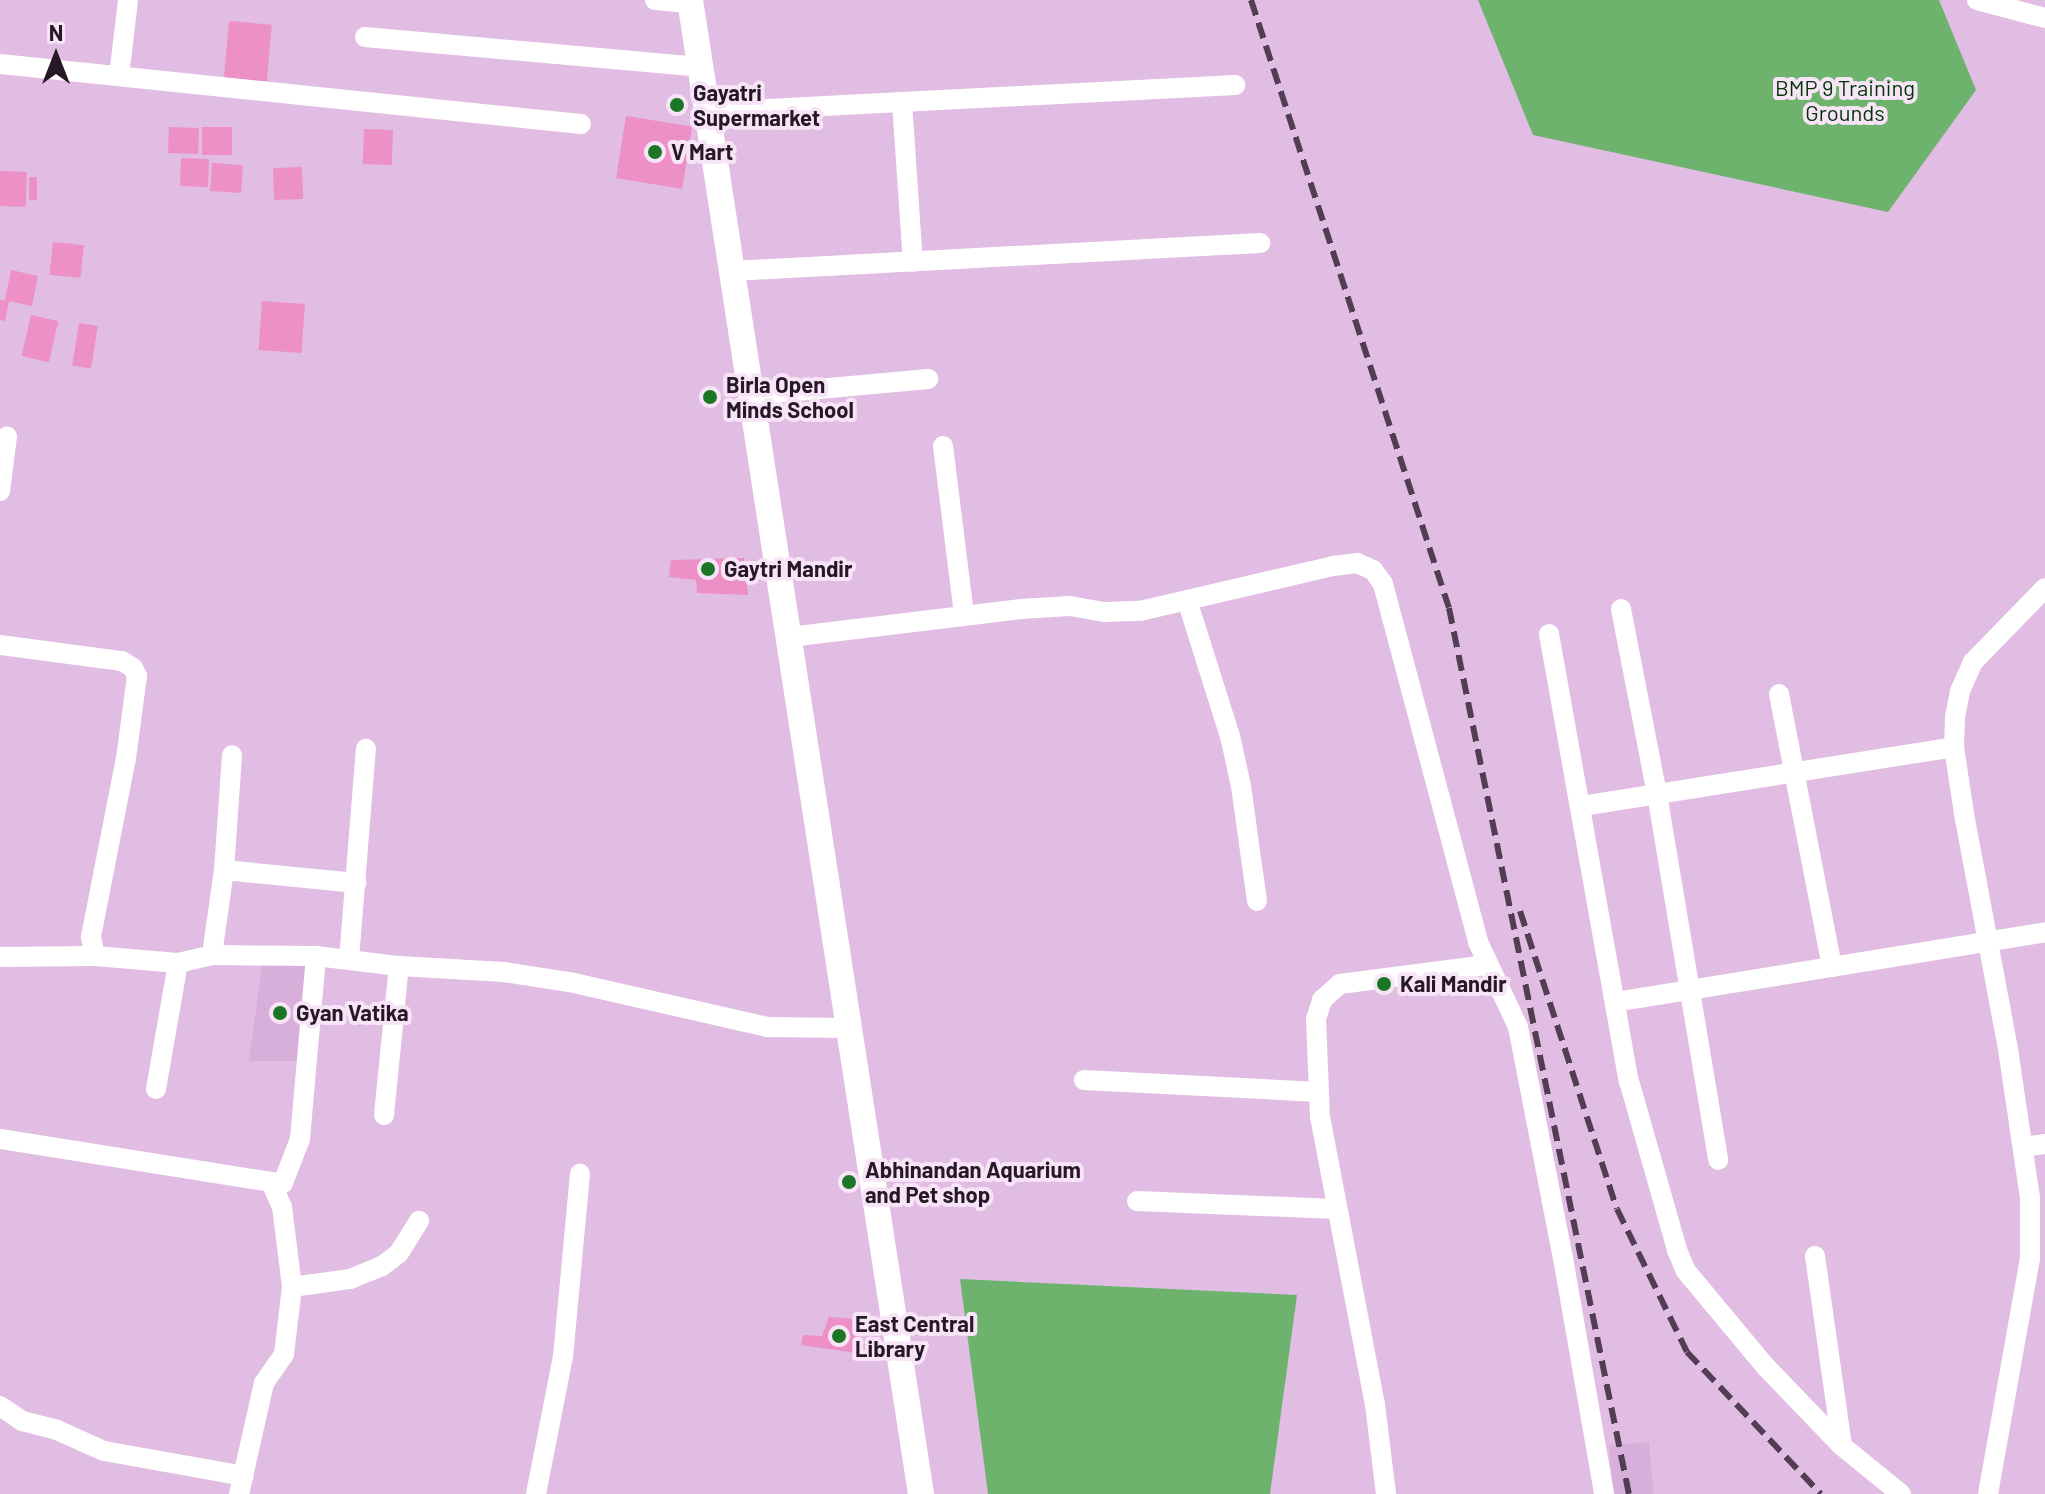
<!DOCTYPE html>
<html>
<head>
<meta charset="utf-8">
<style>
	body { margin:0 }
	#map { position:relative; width:2045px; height:1494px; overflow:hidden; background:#e1bce3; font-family:Barlow,sans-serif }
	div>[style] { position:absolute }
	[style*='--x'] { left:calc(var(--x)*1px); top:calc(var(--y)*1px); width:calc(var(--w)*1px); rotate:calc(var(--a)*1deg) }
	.built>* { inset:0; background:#d8afda; transform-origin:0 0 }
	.green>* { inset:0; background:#6db36e }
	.building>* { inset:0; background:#ec90c6; transform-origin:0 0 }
	.minor>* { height:20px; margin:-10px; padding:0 10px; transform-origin:10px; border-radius:10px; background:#fff }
	.major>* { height:26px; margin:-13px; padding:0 13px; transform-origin:13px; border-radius:13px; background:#fff }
	.rail>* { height:6px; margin-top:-3px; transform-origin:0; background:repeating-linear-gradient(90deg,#523e53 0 16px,transparent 0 24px) }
	.dots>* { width:22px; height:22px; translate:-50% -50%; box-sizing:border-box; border:4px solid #f7e4f7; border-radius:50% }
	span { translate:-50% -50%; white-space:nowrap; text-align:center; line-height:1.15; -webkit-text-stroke:8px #f7e4f7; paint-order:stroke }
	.park-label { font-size:22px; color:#003605 }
	.poi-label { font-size:22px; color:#261827; font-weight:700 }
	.left { translate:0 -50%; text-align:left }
	.north { position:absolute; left:16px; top:16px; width:80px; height:80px; -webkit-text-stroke:6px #f7e4f7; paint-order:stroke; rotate:0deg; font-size:22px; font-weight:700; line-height:32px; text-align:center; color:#261827 }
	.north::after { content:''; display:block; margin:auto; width:28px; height:36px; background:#261827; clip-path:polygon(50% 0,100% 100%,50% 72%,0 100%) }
</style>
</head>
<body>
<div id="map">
	<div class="built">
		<div style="clip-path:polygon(263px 959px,308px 964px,300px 1061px,249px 1061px)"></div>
		<div style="left:1649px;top:1442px;width:52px;height:40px;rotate:85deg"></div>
	</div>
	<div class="green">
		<div style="clip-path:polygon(1478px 0,1939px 0,1976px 90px,1888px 212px,1533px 135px)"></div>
		<div style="clip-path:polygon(960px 1279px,1297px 1295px,1270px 1494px,988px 1494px)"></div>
	</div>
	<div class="building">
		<div style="left:229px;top:21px;width:43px;height:57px;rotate:5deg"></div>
		<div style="left:626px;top:116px;width:67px;height:63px;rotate:9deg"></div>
		<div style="left:169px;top:127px;width:30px;height:26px;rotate:2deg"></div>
		<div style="left:202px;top:127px;width:30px;height:28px"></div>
		<div style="left:364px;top:129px;width:29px;height:35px;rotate:2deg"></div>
		<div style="left:181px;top:158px;width:28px;height:28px;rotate:2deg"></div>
		<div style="left:212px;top:163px;width:31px;height:28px;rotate:4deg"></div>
		<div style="left:302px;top:167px;width:32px;height:29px;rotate:88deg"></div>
		<div style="left:0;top:171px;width:27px;height:35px;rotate:2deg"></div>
		<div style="left:29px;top:177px;width:8px;height:23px"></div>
		<div style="left:53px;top:242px;width:31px;height:33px;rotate:6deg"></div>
		<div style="clip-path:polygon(11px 270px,38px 276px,32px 306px,9px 301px,5px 321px,0 320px,0 300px,5px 300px)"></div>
		<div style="left:262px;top:301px;width:43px;height:49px;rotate:4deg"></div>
		<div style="left:31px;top:315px;width:28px;height:42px;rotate:13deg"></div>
		<div style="left:79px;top:323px;width:19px;height:43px;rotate:9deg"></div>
		<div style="clip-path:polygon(744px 558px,748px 595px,697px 593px,696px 580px,669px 577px,671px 560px)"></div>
		<div style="clip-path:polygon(829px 1317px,855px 1319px,856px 1342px,867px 1344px,863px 1354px,801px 1345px,803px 1335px,822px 1336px)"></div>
	</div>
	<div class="minor">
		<div style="--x:655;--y:0;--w:35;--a:5"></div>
		<div style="--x:1977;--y:0;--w:70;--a:14.8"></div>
		<div style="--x:365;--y:37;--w:336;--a:5.1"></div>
		<div style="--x:0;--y:64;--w:584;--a:5.9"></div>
		<div style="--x:119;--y:76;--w:77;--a:-83.2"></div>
		<div style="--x:902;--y:102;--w:160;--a:86.1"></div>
		<div style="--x:707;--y:112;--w:529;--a:-2.93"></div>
		<div style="--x:732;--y:271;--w:529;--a:-3.04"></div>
		<div style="--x:752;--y:395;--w:177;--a:-5.2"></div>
		<div style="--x:943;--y:446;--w:170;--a:82.9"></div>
		<div style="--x:0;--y:491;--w:55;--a:-82.7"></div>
		<div style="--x:1187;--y:600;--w:143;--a:72.5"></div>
		<div style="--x:1230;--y:736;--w:51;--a:77.6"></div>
		<div style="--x:1241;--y:786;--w:116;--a:82.1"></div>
		<div style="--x:1621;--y:609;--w:188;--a:79"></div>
		<div style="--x:1657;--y:794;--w:371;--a:80.5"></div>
		<div style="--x:1549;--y:634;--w:454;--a:79.9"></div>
		<div style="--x:1629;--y:1081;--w:176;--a:74.1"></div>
		<div style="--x:1677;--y:1250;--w:23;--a:67"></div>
		<div style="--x:1686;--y:1271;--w:125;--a:50.2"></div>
		<div style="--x:1766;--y:1367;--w:110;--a:46.1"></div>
		<div style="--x:1842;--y:1446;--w:76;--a:39.1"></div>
		<div style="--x:790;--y:637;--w:233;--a:-6.9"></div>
		<div style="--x:1021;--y:609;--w:49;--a:-3.5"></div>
		<div style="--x:1070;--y:606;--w:36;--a:10"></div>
		<div style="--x:1105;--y:612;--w:35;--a:-2"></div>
		<div style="--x:1140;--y:611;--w:198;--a:-13.1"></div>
		<div style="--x:1333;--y:566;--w:24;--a:-7"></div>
		<div style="--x:1357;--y:563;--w:17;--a:24"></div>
		<div style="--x:1373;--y:570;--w:17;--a:54"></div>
		<div style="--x:1383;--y:584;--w:370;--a:75.1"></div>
		<div style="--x:1478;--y:942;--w:94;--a:64.8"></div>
		<div style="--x:1518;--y:1027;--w:235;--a:79"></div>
		<div style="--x:1563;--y:1258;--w:240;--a:80.1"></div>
		<div style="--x:0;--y:645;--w:123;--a:7.5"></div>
		<div style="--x:122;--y:661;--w:13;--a:32"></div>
		<div style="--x:133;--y:668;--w:9;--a:63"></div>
		<div style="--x:137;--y:676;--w:83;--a:97.6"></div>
		<div style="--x:126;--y:758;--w:182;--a:101.1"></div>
		<div style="--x:91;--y:937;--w:19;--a:78"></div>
		<div style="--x:95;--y:956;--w:83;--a:4.8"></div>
		<div style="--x:178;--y:963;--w:35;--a:-13"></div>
		<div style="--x:212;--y:955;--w:104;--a:0.6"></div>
		<div style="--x:1779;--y:694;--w:278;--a:79"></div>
		<div style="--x:1582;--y:806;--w:377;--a:-9"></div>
		<div style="--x:224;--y:870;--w:133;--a:5.6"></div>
		<div style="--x:212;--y:955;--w:86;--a:-82"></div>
		<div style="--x:224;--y:870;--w:115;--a:-86"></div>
		<div style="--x:0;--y:957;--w:95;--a:-0.6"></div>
		<div style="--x:349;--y:959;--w:211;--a:-85.4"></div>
		<div style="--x:1615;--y:1002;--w:436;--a:-9.2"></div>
		<div style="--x:1084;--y:1080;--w:235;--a:2.9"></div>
		<div style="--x:156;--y:1089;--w:128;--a:-80.1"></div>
		<div style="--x:384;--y:1115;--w:150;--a:-84.3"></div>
		<div style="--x:0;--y:1139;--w:274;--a:9"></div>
		<div style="--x:2023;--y:1147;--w:22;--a:-8"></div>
		<div style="--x:1137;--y:1201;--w:199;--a:2.3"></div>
		<div style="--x:1815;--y:1256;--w:192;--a:81.9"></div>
		<div style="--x:292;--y:1287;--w:59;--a:-7.9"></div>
		<div style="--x:350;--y:1279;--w:35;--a:-22"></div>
		<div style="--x:382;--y:1266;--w:21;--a:-37"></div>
		<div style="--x:399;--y:1253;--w:38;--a:-58"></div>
		<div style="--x:0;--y:1406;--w:27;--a:34"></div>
		<div style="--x:22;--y:1421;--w:36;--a:14"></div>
		<div style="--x:57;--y:1430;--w:51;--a:24.1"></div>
		<div style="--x:104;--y:1451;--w:142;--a:10.1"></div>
		<div style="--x:239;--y:1494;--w:114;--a:-77.3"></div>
		<div style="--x:264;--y:1383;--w:35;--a:-55"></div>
		<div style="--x:284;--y:1354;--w:67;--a:-83.2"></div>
		<div style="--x:292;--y:1287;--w:81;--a:-97.1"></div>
		<div style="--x:282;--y:1207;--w:27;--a:-114"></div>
		<div style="--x:271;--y:1182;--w:12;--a:5"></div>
		<div style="--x:283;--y:1183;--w:47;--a:-68.9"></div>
		<div style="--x:300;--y:1139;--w:184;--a:-85"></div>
		<div style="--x:316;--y:956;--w:84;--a:6.9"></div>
		<div style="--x:399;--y:966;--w:105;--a:3.3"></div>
		<div style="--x:504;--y:972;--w:71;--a:8.9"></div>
		<div style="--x:574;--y:983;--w:198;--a:12.8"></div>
		<div style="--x:767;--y:1027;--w:80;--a:0.7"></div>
		<div style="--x:536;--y:1494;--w:140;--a:-78.9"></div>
		<div style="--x:563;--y:1357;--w:184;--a:-84.7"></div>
		<div style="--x:1386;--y:1494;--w:90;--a:-97"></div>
		<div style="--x:1375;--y:1405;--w:292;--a:-100.8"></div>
		<div style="--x:1320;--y:1118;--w:99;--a:-92.3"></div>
		<div style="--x:1316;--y:1019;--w:20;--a:-72"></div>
		<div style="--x:1322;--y:1000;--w:24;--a:-42"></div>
		<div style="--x:1340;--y:984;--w:148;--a:-7.4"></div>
		<div style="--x:1988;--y:1494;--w:239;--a:-79.9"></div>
		<div style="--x:2030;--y:1259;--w:61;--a:-90"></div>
		<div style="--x:2030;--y:1198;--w:151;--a:-98.4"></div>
		<div style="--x:2008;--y:1049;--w:233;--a:-100.6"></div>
		<div style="--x:1965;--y:820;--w:74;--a:-98.6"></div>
		<div style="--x:1954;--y:747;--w:30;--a:-88"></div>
		<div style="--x:1955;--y:717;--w:26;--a:-79"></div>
		<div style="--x:1960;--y:691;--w:32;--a:-66"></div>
		<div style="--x:1973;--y:662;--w:103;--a:-45.8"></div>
	</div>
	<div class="major">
		<div style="--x:690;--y:0;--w:1512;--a:81.21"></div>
	</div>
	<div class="rail">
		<div style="--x:1251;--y:0;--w:639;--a:71.96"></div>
		<div style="--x:1449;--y:608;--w:904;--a:78.52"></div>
		<div style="--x:1520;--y:911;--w:313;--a:72"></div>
		<div style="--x:1617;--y:1209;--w:159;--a:63.9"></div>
		<div style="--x:1687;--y:1352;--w:195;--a:46.7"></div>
	</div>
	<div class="dots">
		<div style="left:677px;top:105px;background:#1b7725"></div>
		<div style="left:655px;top:152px;background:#1b7725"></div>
		<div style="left:710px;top:397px;background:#1b7725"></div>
		<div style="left:708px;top:569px;background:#1b7725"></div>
		<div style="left:1384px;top:984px;background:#1b7725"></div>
		<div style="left:280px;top:1013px;background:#1b7725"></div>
		<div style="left:849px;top:1182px;background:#1b7725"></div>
		<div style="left:839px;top:1336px;background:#1b7725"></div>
	</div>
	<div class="park-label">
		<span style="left:1845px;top:100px">BMP 9 Training<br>Grounds</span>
	</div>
	<div class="poi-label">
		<span class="left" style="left:693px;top:105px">Gayatri<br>Supermarket</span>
		<span class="left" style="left:671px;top:152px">V Mart</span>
		<span class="left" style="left:726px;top:397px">Birla Open<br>Minds School</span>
		<span class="left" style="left:724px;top:569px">Gaytri Mandir</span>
		<span class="left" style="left:1400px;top:984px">Kali Mandir</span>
		<span class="left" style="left:296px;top:1013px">Gyan Vatika</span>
		<span class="left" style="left:865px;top:1182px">Abhinandan Aquarium<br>and Pet shop</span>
		<span class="left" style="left:855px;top:1336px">East Central<br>Library</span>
	</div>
	<div class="north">N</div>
</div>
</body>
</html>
